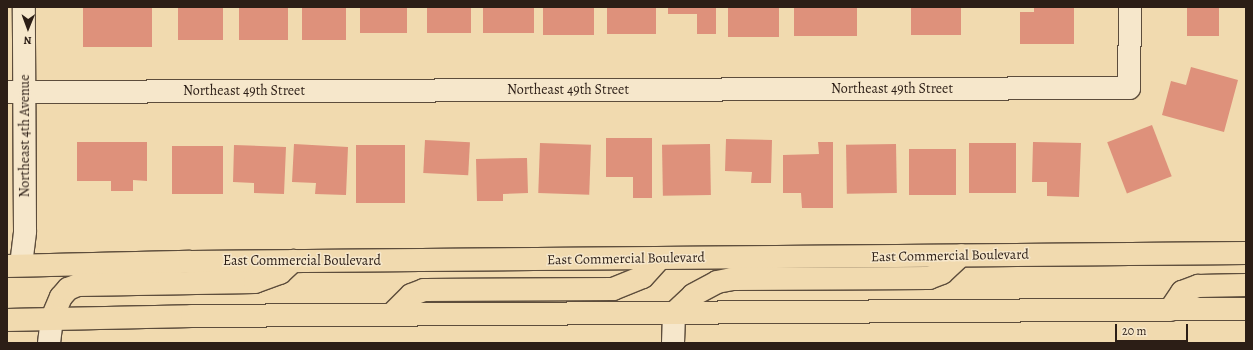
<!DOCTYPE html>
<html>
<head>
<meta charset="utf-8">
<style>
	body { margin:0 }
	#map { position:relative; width:1253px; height:350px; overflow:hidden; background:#f1daaf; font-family:Alegreya,serif }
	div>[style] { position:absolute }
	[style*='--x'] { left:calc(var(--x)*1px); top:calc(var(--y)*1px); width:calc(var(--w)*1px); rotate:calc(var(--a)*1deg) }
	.building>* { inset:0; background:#de917b; transform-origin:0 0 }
	.roads { filter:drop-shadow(1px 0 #5d4d3c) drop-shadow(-1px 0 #5d4d3c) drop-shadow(0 1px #5d4d3c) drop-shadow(0 -1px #5d4d3c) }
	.minor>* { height:22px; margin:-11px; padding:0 11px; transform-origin:11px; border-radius:11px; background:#f6e7cb }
	.major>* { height:22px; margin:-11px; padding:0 11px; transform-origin:11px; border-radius:11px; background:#f1daaf }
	span { translate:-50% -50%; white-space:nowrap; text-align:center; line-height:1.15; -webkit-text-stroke:3px #f6e7cb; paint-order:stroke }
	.street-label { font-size:14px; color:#2c1e16 }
	.frame { position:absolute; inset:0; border:8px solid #2c1e16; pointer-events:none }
	.north { position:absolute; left:8px; top:8px; width:40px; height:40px; -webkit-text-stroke:3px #f6e7cb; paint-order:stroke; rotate:181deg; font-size:11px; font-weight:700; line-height:16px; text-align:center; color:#2c1e16 }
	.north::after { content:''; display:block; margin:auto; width:14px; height:18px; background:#2c1e16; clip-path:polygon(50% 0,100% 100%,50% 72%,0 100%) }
	.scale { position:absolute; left:1115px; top:324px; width:73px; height:18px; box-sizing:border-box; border:2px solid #2c1e16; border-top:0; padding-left:5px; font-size:12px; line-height:14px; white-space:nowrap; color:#2c1e16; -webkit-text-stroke:3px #f6e7cb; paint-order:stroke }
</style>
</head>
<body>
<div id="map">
	<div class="building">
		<div style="left:83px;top:7px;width:69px;height:40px"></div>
		<div style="left:178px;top:7px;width:45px;height:33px"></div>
		<div style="left:239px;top:7px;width:49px;height:33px"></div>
		<div style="left:302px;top:7px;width:44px;height:33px"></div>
		<div style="left:360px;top:7px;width:47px;height:26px"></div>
		<div style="left:427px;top:7px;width:44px;height:26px"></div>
		<div style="left:483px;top:7px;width:51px;height:26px"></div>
		<div style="left:543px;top:7px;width:51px;height:28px"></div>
		<div style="left:607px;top:7px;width:49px;height:27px"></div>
		<div style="clip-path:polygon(668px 7px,716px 7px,716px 34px,697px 34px,697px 14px,668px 14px)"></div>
		<div style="left:728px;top:7px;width:51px;height:30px"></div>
		<div style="left:794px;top:7px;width:63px;height:29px"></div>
		<div style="left:911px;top:7px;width:50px;height:28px"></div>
		<div style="clip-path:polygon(1034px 7px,1074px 7px,1074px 44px,1020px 44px,1020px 12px,1034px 12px)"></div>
		<div style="left:1187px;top:7px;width:32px;height:29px"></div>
		<div style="clip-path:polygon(1191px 67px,1238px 80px,1224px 132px,1162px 115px,1171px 81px,1186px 85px)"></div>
		<div style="left:1152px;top:125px;width:55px;height:48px;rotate:69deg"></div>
		<div style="clip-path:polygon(606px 138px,652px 138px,652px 198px,633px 198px,633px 177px,606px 177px)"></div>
		<div style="clip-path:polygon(726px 139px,772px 140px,771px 183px,751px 183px,752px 172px,725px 171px)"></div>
		<div style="left:425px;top:140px;width:45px;height:33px;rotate:3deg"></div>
		<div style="clip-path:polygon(77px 142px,147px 142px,147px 181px,133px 180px,133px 191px,111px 191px,111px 181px,77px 181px)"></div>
		<div style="clip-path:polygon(818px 142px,833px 142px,833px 208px,802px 208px,801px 193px,783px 193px,783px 155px,819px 154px)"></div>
		<div style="clip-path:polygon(1033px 142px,1081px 143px,1079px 197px,1047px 196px,1047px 182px,1032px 182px)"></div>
		<div style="left:540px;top:143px;width:51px;height:50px;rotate:2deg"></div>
		<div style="left:969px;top:143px;width:47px;height:50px"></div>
		<div style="clip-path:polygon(294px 144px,348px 147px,346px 195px,315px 194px,316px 183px,292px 182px)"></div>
		<div style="left:710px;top:144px;width:51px;height:48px;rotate:89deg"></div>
		<div style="left:896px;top:144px;width:49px;height:50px;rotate:89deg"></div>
		<div style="clip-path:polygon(234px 145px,286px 147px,284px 194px,254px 193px,254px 183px,233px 182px)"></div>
		<div style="left:405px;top:145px;width:58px;height:49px;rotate:90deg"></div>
		<div style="left:172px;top:146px;width:51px;height:48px"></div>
		<div style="left:909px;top:149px;width:47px;height:46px"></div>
		<div style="clip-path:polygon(527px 158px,528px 193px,503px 194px,503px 201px,477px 201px,476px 159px)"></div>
	</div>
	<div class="roads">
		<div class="minor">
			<div style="--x:7;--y:92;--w:1122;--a:-0.2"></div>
			<div style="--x:1129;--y:88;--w:81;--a:-89.3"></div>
			<div style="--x:21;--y:265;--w:34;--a:-83"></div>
			<div style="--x:25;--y:231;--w:224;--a:-90.3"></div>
			<div style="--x:49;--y:343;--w:25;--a:-83"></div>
			<div style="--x:673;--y:343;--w:30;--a:-88"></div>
		</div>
		<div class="major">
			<div style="--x:7;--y:266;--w:183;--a:-1.3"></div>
			<div style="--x:190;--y:262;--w:1056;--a:-0.49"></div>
			<div style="--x:1170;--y:310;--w:22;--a:-56"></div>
			<div style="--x:1182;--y:292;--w:17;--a:-21"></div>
			<div style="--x:1198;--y:286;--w:48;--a:-1.2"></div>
			<div style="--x:674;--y:313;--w:26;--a:-43"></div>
			<div style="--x:693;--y:295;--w:27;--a:-28"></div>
			<div style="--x:717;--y:282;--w:15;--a:-11"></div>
			<div style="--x:732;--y:279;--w:197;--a:-0.3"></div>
			<div style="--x:929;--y:278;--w:14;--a:-21"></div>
			<div style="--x:942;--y:273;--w:26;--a:-43"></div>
			<div style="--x:391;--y:315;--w:28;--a:-45"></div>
			<div style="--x:411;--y:295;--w:14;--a:-21"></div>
			<div style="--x:424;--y:290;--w:189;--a:-0.3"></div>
			<div style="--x:613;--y:289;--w:32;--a:-22"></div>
			<div style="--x:643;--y:277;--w:24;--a:-48"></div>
			<div style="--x:52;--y:318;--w:23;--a:-67"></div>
			<div style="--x:61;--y:297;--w:11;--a:-49"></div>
			<div style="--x:68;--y:289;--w:11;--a:-22"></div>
			<div style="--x:78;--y:285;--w:177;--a:-1"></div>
			<div style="--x:255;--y:282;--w:27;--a:-20"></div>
			<div style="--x:280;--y:273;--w:18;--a:-43"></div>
			<div style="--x:7;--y:320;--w:185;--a:-1.2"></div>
			<div style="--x:192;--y:316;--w:1054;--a:-0.38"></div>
		</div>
	</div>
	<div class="street-label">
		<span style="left:892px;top:89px">Northeast 49th Street</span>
		<span style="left:568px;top:90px">Northeast 49th Street</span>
		<span style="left:244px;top:91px">Northeast 49th Street</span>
		<span style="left:25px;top:136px;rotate:-90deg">Northeast 4th Avenue</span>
		<span style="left:950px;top:256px;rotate:-1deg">East Commercial Boulevard</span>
		<span style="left:626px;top:259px;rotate:-1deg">East Commercial Boulevard</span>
		<span style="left:302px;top:261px">East Commercial Boulevard</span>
	</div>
	<div class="frame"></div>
	<div class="north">N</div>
	<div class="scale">20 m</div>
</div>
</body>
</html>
